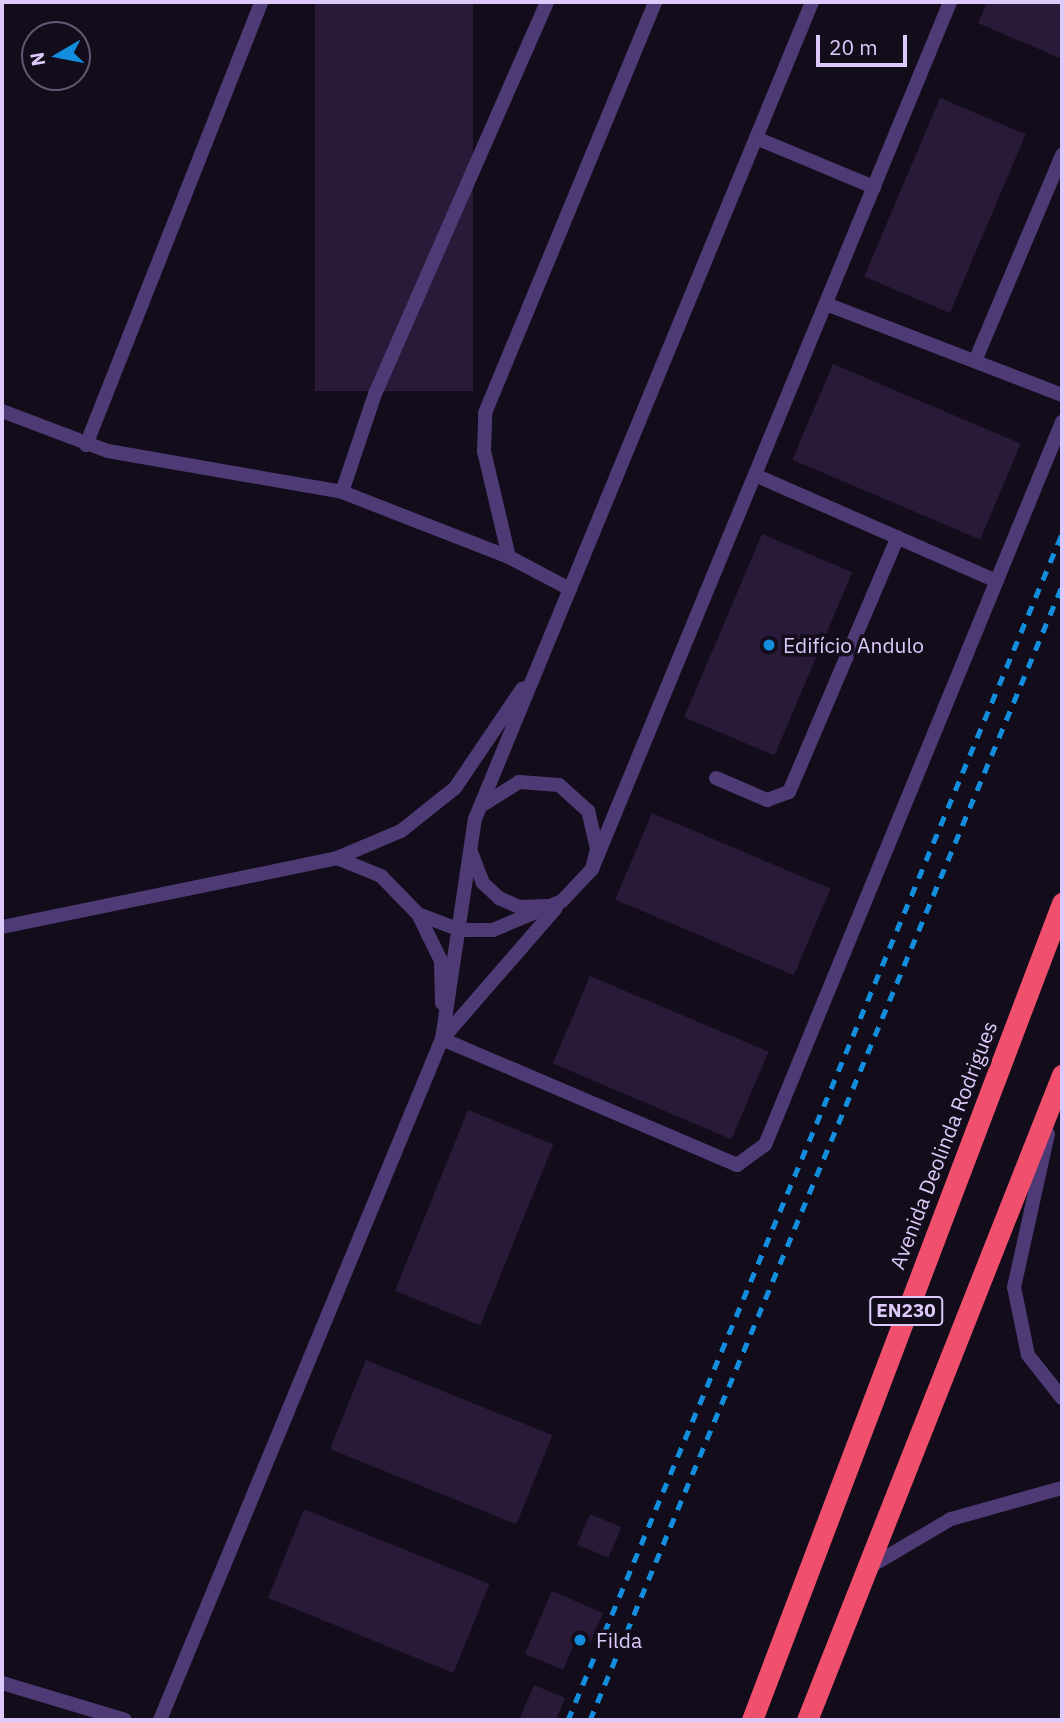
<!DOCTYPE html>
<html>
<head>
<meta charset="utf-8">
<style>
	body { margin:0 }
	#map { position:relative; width:1064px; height:1722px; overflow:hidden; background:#130c1a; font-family:"IBM Plex Sans",sans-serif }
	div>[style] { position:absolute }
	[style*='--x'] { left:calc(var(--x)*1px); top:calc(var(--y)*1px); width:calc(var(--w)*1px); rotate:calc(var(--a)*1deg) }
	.building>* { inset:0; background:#2a1a3a; transform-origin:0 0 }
	.lane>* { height:14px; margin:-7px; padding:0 7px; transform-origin:7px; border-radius:7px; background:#4e3b76 }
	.street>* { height:14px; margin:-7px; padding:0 7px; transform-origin:7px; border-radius:7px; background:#4e3b76 }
	.highway>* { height:21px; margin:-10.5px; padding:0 10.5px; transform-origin:10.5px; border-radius:10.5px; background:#f0506d }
	.rail>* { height:5px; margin-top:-2.5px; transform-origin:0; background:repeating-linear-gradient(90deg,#138ede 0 10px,transparent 0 19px) }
	.dots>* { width:19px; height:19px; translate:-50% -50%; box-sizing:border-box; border:4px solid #130c1a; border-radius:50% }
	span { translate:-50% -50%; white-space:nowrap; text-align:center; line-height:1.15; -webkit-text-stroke:7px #130c1a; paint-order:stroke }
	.shield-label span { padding:2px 5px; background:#130c1a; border:2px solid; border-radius:5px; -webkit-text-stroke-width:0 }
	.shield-label { font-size:19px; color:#decafa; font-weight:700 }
	.poi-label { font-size:21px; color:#decafa }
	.left { translate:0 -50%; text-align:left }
	.street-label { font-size:21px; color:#decafa }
	.frame { position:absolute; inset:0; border:4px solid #decafa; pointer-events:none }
	.north { position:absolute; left:21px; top:21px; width:70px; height:70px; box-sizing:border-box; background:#130c1a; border:2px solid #645874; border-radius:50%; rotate:260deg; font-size:19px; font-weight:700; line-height:28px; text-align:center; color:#decafa }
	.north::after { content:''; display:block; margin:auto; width:24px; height:32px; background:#138ede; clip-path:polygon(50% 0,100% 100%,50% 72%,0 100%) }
	.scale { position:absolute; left:816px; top:35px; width:91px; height:32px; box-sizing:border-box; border:4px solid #decafa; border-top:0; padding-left:9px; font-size:21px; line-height:24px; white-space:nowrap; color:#decafa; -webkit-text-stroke:5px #130c1a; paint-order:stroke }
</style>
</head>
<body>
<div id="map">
	<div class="building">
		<div style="left:315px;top:2px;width:158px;height:389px"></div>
		<div style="clip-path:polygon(987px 2px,1062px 2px,1062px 59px,978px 23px)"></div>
		<div style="left:940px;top:98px;width:93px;height:194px;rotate:23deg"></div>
		<div style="left:833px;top:364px;width:204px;height:104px;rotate:23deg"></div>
		<div style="left:762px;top:534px;width:98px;height:199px;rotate:23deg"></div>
		<div style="left:652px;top:813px;width:194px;height:94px;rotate:23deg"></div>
		<div style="left:590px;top:976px;width:194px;height:95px;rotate:23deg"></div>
		<div style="left:468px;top:1110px;width:92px;height:195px;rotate:22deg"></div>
		<div style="left:366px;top:1360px;width:201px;height:96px;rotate:22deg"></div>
		<div style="left:304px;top:1509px;width:200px;height:96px;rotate:22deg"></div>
		<div style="left:590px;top:1514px;width:34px;height:33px;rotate:23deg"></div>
		<div style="clip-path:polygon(552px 1591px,603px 1613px,590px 1643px,577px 1638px,563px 1670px,525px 1654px)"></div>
		<div style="clip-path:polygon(534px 1685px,565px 1698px,556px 1720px,519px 1720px)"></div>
	</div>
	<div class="lane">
		<div style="--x:826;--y:304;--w:253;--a:21.1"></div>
		<div style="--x:975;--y:361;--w:224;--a:-67.1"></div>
		<div style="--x:2;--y:411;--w:113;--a:20.7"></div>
		<div style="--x:108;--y:451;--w:238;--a:9.9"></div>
		<div style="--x:342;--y:492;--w:179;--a:21.3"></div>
		<div style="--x:509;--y:557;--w:69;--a:27.7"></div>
		<div style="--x:86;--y:445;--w:476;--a:-68.4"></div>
		<div style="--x:755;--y:475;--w:264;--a:23.7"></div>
		<div style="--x:342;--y:492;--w:103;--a:-71.4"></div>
		<div style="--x:375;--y:394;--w:428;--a:-66.3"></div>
		<div style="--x:509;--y:557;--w:109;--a:-103.3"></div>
		<div style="--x:484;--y:451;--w:38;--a:-88"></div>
		<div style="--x:485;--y:413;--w:445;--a:-67.5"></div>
		<div style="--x:716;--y:778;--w:56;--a:23.3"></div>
		<div style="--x:767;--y:800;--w:23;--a:-20"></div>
		<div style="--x:789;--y:792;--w:277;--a:-66.9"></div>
		<div style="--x:2;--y:1683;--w:128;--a:16.7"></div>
	</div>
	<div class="street">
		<div style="--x:756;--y:138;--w:128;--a:22.6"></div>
		<div style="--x:471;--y:852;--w:33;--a:69"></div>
		<div style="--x:483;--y:883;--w:22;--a:43"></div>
		<div style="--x:499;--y:898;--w:22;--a:24"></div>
		<div style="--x:519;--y:907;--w:29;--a:-2"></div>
		<div style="--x:337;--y:858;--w:48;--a:22.2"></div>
		<div style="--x:381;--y:876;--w:53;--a:45.8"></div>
		<div style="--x:418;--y:914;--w:52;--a:63.9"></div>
		<div style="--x:441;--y:961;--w:42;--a:88.6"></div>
		<div style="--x:592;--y:869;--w:938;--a:-67.56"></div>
		<div style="--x:418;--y:914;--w:45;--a:20.9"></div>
		<div style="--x:460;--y:930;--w:33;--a:0"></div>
		<div style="--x:493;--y:930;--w:75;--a:-22.8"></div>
		<div style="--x:562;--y:901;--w:44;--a:-46.8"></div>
		<div style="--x:592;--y:869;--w:21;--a:-76"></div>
		<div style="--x:597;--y:849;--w:39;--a:-103"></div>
		<div style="--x:588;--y:811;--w:39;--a:-138"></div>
		<div style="--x:559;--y:785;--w:40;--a:-175.7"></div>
		<div style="--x:519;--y:782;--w:41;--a:147.8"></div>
		<div style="--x:2;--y:927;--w:342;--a:-11.6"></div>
		<div style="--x:337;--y:858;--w:69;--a:-22.9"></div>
		<div style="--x:401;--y:831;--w:69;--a:-38.5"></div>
		<div style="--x:455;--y:788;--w:120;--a:-55.9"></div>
		<div style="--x:443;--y:1038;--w:172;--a:-49"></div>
		<div style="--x:442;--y:1039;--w:321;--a:23.1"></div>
		<div style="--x:737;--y:1165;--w:34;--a:-36"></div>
		<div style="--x:765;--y:1145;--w:782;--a:-67.67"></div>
		<div style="--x:1048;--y:1134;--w:157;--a:102.5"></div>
		<div style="--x:1014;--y:1287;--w:69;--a:78.4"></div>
		<div style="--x:1028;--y:1355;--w:55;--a:51.7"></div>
		<div style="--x:866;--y:1569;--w:99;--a:-30.5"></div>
		<div style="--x:951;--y:1519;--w:115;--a:-15.6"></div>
		<div style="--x:160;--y:1720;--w:737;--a:-67.51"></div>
		<div style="--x:442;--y:1039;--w:222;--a:-81.5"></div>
		<div style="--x:475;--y:819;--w:884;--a:-67.58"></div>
	</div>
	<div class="highway">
		<div style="--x:752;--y:1720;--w:874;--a:-69.22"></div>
		<div style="--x:807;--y:1720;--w:694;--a:-68.43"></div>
	</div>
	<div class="rail">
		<div style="--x:568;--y:1720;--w:1285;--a:-67.39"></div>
		<div style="--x:590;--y:1720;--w:1228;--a:-67.4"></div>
	</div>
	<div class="dots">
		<div style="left:769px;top:645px;background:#138ede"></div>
		<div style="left:580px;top:1640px;background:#138ede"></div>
	</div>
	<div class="shield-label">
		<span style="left:906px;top:1311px">EN230</span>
	</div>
	<div class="poi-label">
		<span class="left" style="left:783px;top:645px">Edifício Andulo</span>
		<span class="left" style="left:596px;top:1640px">Filda</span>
	</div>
	<div class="street-label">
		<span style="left:943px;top:1145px;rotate:-69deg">Avenida Deolinda Rodrigues</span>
	</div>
	<div class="frame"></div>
	<div class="north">N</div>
	<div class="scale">20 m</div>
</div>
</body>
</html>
